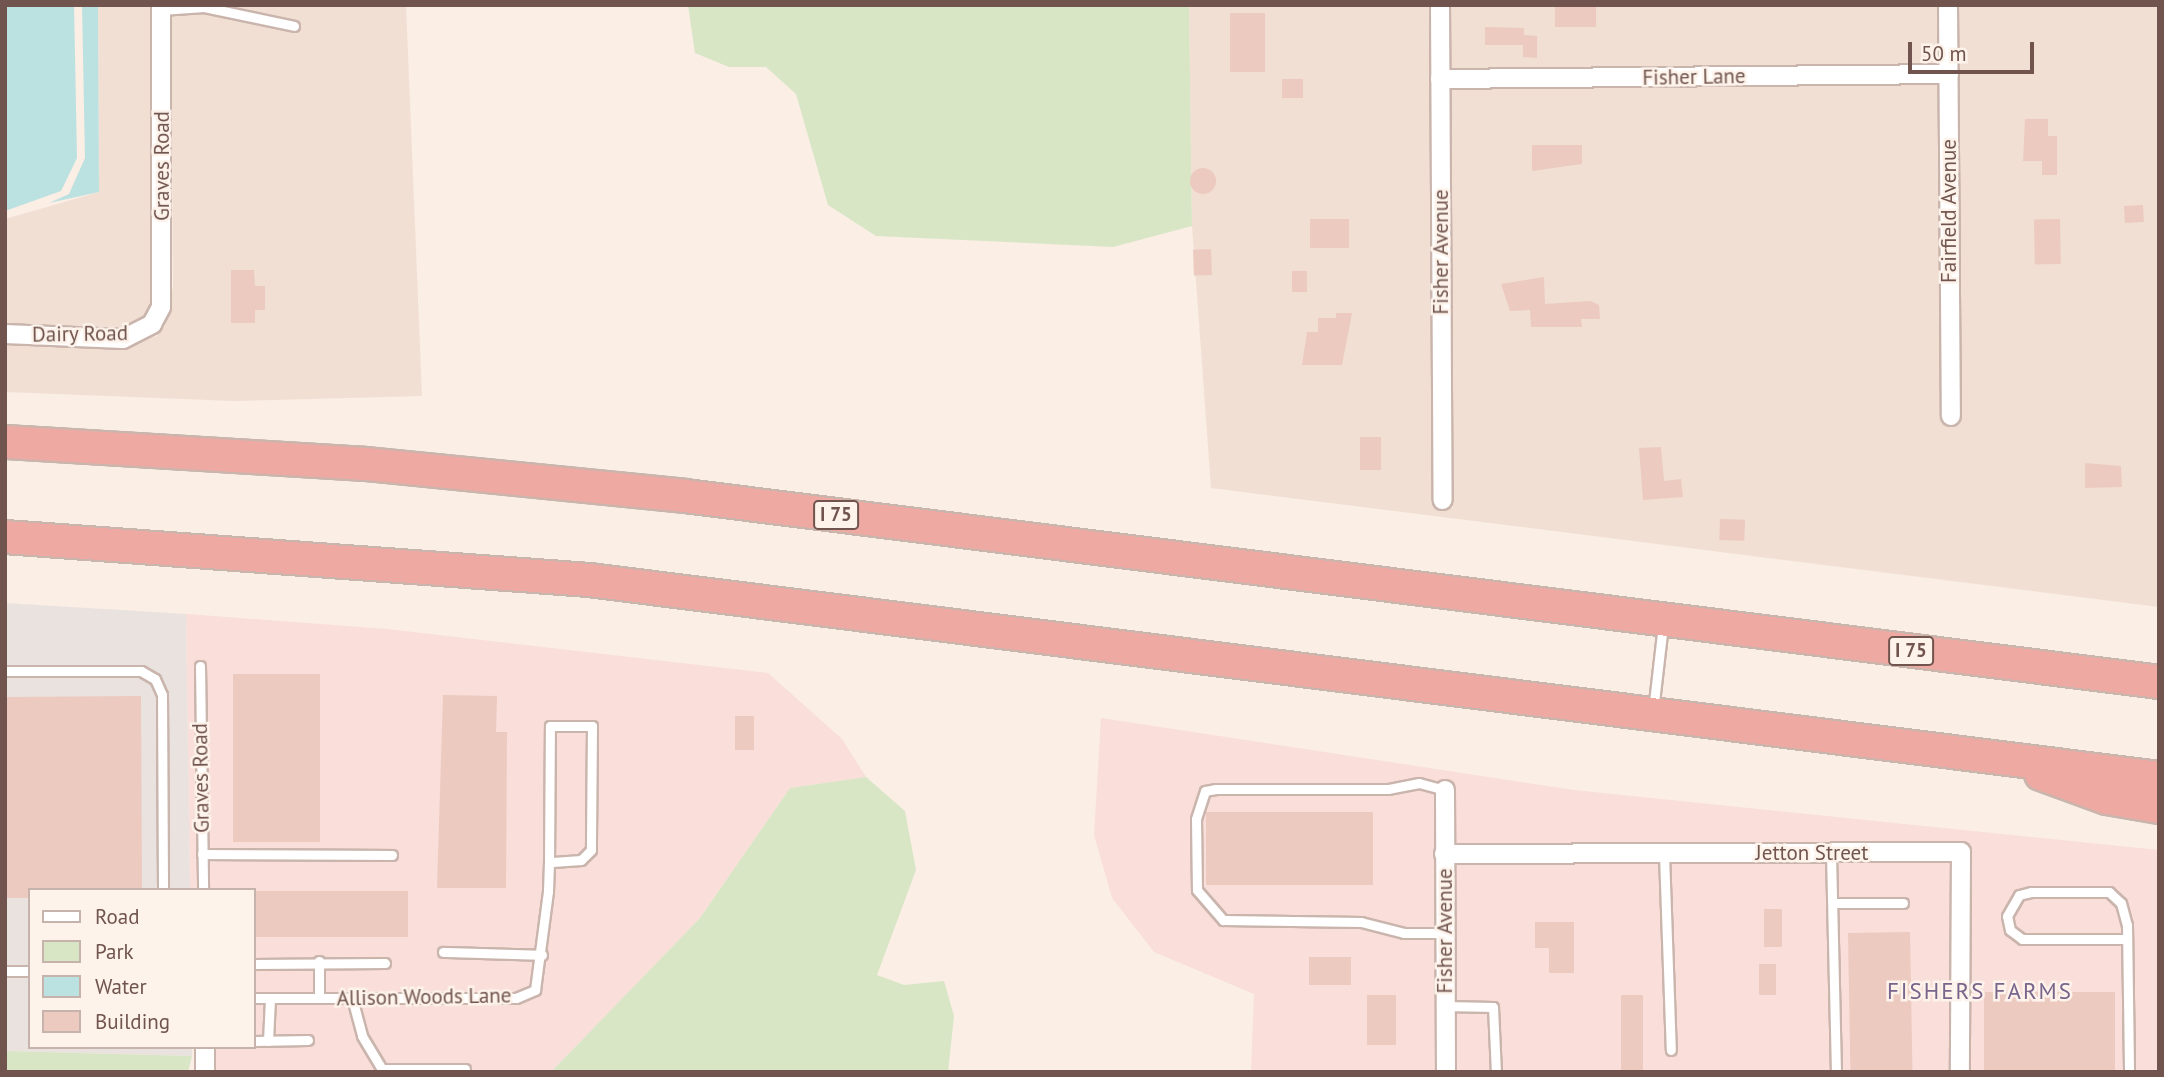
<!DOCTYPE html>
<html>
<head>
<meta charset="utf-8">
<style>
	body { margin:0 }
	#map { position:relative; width:2164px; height:1077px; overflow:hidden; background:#faeee5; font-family:"PT Sans",sans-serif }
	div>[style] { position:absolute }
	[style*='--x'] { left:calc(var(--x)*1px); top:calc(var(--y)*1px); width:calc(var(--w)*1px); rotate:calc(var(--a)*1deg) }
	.residential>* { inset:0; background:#f1dfd4; transform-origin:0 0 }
	.commercial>* { inset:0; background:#f9deda; transform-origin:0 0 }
	.industrial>* { inset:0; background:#eae2df }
	.green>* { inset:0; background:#d8e6c5 }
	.water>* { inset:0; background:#bce1e1 }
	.building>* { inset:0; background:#eccabf; transform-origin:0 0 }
	.round { border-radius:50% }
	.roads { filter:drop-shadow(2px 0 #cab5ad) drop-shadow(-2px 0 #cab5ad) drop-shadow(0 2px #cab5ad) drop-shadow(0 -2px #cab5ad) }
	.service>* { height:9px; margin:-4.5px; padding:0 4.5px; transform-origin:4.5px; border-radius:4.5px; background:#fff }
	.minor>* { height:18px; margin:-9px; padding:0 9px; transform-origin:9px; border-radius:9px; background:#fff }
	.motorway>* { height:32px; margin:-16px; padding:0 16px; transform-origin:16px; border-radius:16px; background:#eea9a2 }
	span { translate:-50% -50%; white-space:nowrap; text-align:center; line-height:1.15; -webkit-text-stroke:5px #fdf3eb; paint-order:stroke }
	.shield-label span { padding:2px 5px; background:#fdf3eb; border:2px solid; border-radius:5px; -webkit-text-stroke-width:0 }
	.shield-label { font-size:19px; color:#70544d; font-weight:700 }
	.street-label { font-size:21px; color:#70544d }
	.neighbourhood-label { font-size:23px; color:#79658c; letter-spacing:2px }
	.frame { position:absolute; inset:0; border:7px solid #70544d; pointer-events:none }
	.legend { position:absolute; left:28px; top:888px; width:228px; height:161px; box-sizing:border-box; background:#fdf3eb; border:2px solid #c5b3ac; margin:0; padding:9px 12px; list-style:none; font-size:21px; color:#70544d }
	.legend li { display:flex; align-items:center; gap:14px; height:35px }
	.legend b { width:35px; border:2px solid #c5b3ac }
	.scale { position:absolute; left:1908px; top:42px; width:126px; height:32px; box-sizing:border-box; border:4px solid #70544d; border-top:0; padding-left:9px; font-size:21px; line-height:24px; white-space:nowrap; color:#70544d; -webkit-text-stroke:5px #fdf3eb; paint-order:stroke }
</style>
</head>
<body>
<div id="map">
	<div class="residential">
		<div style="clip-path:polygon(98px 5px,151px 5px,151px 305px,144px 319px,121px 330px,5px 326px,5px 219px,99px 192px)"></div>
		<div style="clip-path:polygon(171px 5px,406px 5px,422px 396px,234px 401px,5px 392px,5px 343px,122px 347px,157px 336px,165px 326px,173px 287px)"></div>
		<div style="clip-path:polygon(1189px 5px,1430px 5px,1434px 508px,1453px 508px,1450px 88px,1939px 83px,1941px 424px,1960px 425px,1958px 5px,2159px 5px,2159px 607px,1211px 488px,1192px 226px)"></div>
		<div style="left:1449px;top:5px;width:489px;height:66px"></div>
	</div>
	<div class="commercial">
		<div style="clip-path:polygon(186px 614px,387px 629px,768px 673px,842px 739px,866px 777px,790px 788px,700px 918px,551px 1072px,215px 1072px,215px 1047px,254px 1047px,254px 890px,190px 890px)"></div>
		<div style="clip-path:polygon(1101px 718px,1574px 790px,2159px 850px,2159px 1072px,1970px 1072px,1971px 853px,1961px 844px,1454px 846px,1454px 782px,1435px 781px,1436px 1072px,1251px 1072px,1254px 994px,1154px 952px,1112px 898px,1094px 835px)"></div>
		<div style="left:1952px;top:861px;width:211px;height:498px;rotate:90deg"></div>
	</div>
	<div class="industrial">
		<div style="clip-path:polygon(5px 603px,186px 614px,190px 890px,30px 890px,30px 1047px,192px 1047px,192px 1056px,5px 1051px)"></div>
	</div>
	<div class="green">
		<div style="clip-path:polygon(688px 5px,1189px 5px,1192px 226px,1113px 247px,876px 236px,828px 205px,796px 94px,766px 67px,729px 67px,695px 53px)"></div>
		<div style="clip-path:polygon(866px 777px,905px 811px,916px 870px,877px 975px,904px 985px,944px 981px,954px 1016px,948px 1072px,551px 1072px,700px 918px,790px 788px)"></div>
		<div style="clip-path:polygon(5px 1051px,192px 1056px,188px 1072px,5px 1071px)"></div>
	</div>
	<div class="water">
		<div style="clip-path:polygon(5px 5px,74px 5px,77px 158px,61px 191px,5px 211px)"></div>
		<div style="clip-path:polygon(82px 5px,98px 5px,99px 192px,49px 203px,69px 194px,85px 158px)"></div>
	</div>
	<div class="building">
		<div style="left:1555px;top:5px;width:41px;height:22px"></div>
		<div style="left:1230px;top:13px;width:35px;height:59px"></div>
		<div style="clip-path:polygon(1485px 27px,1524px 28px,1524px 35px,1537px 36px,1537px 58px,1523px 57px,1523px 45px,1485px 45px)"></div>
		<div style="left:1282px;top:79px;width:21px;height:19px"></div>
		<div style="clip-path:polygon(2025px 119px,2048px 119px,2048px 136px,2057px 136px,2057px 175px,2042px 175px,2042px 161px,2023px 161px)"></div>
		<div style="clip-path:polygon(1532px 145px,1582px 145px,1582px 164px,1532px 171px)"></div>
		<div class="round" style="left:1190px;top:168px;width:26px;height:26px"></div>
		<div style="left:2143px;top:205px;width:17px;height:19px;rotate:87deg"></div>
		<div style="left:1310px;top:219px;width:39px;height:29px"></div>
		<div style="left:2060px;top:219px;width:45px;height:26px;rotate:89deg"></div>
		<div style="left:1211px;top:249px;width:26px;height:18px;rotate:88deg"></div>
		<div style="clip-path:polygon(231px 270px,254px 270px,255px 286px,265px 286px,265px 310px,255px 310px,255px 323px,231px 323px)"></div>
		<div style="left:1292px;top:271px;width:15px;height:21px"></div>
		<div style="clip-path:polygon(1544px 277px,1545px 304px,1591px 301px,1599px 305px,1600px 319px,1581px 319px,1582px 327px,1531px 327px,1530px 310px,1510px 311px,1501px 284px)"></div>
		<div style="clip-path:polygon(1336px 313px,1352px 313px,1342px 365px,1302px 365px,1307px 332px,1318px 332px,1318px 318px,1336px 318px)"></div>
		<div style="left:1360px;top:437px;width:21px;height:33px"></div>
		<div style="clip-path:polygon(1661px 447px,1664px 481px,1681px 479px,1683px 497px,1643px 500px,1639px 448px)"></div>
		<div style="clip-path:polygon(2085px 463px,2121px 466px,2122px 487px,2085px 488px)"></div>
		<div style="left:1720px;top:519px;width:25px;height:21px;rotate:2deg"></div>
		<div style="left:233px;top:674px;width:87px;height:168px"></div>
		<div style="clip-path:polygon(443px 695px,497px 696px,496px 732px,507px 732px,506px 888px,437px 888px)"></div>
		<div style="clip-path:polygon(141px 696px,142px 890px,30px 890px,30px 898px,5px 898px,5px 697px)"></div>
		<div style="left:735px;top:716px;width:19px;height:34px"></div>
		<div style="left:1206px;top:812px;width:167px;height:73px"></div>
		<div style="left:254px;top:891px;width:154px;height:46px"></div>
		<div style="left:1764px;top:909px;width:18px;height:38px"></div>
		<div style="clip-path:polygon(1535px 922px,1574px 922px,1574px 973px,1549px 973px,1549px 948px,1535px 948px)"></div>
		<div style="left:1910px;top:932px;width:140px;height:62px;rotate:89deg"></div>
		<div style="left:1309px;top:957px;width:42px;height:28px"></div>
		<div style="left:1759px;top:964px;width:17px;height:31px"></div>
		<div style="left:1984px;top:992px;width:131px;height:80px"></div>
		<div style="left:1396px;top:995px;width:50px;height:29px;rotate:90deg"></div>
		<div style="left:1621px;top:995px;width:22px;height:77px"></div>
	</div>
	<div class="roads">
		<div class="service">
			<div style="--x:161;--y:10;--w:43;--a:-4"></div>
			<div style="--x:204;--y:7;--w:92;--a:11.9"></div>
			<div style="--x:200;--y:666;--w:224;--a:89.2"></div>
			<div style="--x:5;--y:671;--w:136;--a:0"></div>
			<div style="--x:141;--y:671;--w:16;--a:30"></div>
			<div style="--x:155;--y:679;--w:17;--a:66"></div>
			<div style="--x:162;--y:695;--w:195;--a:89.7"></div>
			<div style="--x:1653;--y:711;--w:88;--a:-83.4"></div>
			<div style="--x:1445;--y:790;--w:27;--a:-165"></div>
			<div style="--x:1419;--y:783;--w:32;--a:169"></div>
			<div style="--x:1388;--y:789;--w:172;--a:180"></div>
			<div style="--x:1216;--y:789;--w:11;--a:170"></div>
			<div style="--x:1205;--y:791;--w:29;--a:108"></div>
			<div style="--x:1196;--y:819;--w:71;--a:89.2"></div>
			<div style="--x:1197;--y:890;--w:40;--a:49"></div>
			<div style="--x:1223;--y:920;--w:138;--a:0.8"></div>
			<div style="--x:1361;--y:922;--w:44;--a:14.3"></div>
			<div style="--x:1404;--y:933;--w:41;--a:0"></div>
			<div style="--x:1831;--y:853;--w:219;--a:88.7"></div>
			<div style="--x:202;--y:854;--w:190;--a:0.3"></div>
			<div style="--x:1664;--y:854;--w:196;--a:88"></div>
			<div style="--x:1836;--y:903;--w:67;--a:0"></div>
			<div style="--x:2127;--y:939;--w:105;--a:180"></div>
			<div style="--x:2022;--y:939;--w:15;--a:-143"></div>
			<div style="--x:2010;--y:930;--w:14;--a:-102"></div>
			<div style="--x:2007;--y:916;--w:24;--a:-60"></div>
			<div style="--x:2019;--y:895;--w:12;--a:-14"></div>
			<div style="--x:2031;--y:892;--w:78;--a:0"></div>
			<div style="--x:2109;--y:892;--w:16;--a:43"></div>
			<div style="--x:2121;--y:903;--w:23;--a:75"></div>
			<div style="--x:2127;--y:925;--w:147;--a:89.2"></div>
			<div style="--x:443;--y:952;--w:99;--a:1.7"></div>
			<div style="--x:319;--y:961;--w:37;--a:90"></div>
			<div style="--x:254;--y:964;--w:131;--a:-0.4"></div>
			<div style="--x:5;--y:971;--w:25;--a:0"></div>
			<div style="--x:254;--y:998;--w:262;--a:0"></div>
			<div style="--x:516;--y:998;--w:21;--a:-23"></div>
			<div style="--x:535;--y:990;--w:100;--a:-82.5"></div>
			<div style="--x:548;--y:891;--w:29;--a:-88"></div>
			<div style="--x:549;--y:862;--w:136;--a:-89.6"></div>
			<div style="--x:550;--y:726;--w:42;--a:0"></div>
			<div style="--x:592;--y:726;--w:124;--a:90.5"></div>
			<div style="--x:591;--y:850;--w:14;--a:135"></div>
			<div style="--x:581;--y:860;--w:32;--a:176"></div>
			<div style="--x:352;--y:998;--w:39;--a:75"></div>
			<div style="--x:362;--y:1036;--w:39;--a:59"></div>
			<div style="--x:382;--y:1069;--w:83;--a:0"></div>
			<div style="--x:1445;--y:1006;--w:48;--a:1.2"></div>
			<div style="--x:1493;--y:1007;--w:65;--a:87.4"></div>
			<div style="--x:254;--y:1041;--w:54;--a:-1.1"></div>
			<div style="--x:268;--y:1041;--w:43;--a:-87.3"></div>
		</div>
		<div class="minor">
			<div style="--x:1440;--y:5;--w:495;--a:89.7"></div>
			<div style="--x:1948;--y:5;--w:411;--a:89.6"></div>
			<div style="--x:1440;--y:79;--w:509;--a:-0.56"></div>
			<div style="--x:5;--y:334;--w:118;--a:2.4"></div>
			<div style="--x:123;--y:339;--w:33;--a:-27"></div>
			<div style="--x:152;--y:324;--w:19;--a:-62"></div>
			<div style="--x:161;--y:307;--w:302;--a:-90"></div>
			<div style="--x:1445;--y:790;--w:282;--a:89.8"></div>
			<div style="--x:1444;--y:854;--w:517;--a:-0.22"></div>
			<div style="--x:1961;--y:852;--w:220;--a:90.3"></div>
			<div style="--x:205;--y:1047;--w:25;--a:90"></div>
		</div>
		<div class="motorway">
			<div style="--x:5;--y:442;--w:362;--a:3.5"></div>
			<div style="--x:366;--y:464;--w:321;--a:5.7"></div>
			<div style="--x:685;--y:496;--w:1486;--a:7.19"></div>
			<div style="--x:5;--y:537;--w:586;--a:4.21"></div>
			<div style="--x:589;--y:580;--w:1582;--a:7.19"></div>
			<div style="--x:2041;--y:774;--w:70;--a:20"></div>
			<div style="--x:2107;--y:798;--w:53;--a:9.8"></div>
		</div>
	</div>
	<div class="shield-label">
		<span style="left:836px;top:515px">I 75</span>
		<span style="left:1911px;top:651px">I 75</span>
	</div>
	<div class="street-label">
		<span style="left:1694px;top:77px;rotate:-1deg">Fisher Lane</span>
		<span style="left:162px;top:166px;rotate:-90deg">Graves Road</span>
		<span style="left:1949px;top:211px;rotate:-90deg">Fairfield Avenue</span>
		<span style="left:1441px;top:252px;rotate:-90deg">Fisher Avenue</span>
		<span style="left:80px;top:334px;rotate:-1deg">Dairy Road</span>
		<span style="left:201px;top:778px;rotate:-91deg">Graves Road</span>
		<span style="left:1812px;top:853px">Jetton Street</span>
		<span style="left:1445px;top:931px;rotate:-90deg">Fisher Avenue</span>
		<span style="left:424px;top:997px;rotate:-1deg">Allison Woods Lane</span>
	</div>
	<div class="neighbourhood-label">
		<span style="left:1980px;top:991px">FISHERS FARMS</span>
	</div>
	<div class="frame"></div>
	<ul class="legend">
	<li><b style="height:9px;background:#fff"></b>Road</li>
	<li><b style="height:19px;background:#d8e6c5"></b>Park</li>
	<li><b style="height:19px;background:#bce1e1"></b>Water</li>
	<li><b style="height:19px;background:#eccabf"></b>Building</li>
	</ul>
	<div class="scale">50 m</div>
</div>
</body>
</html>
